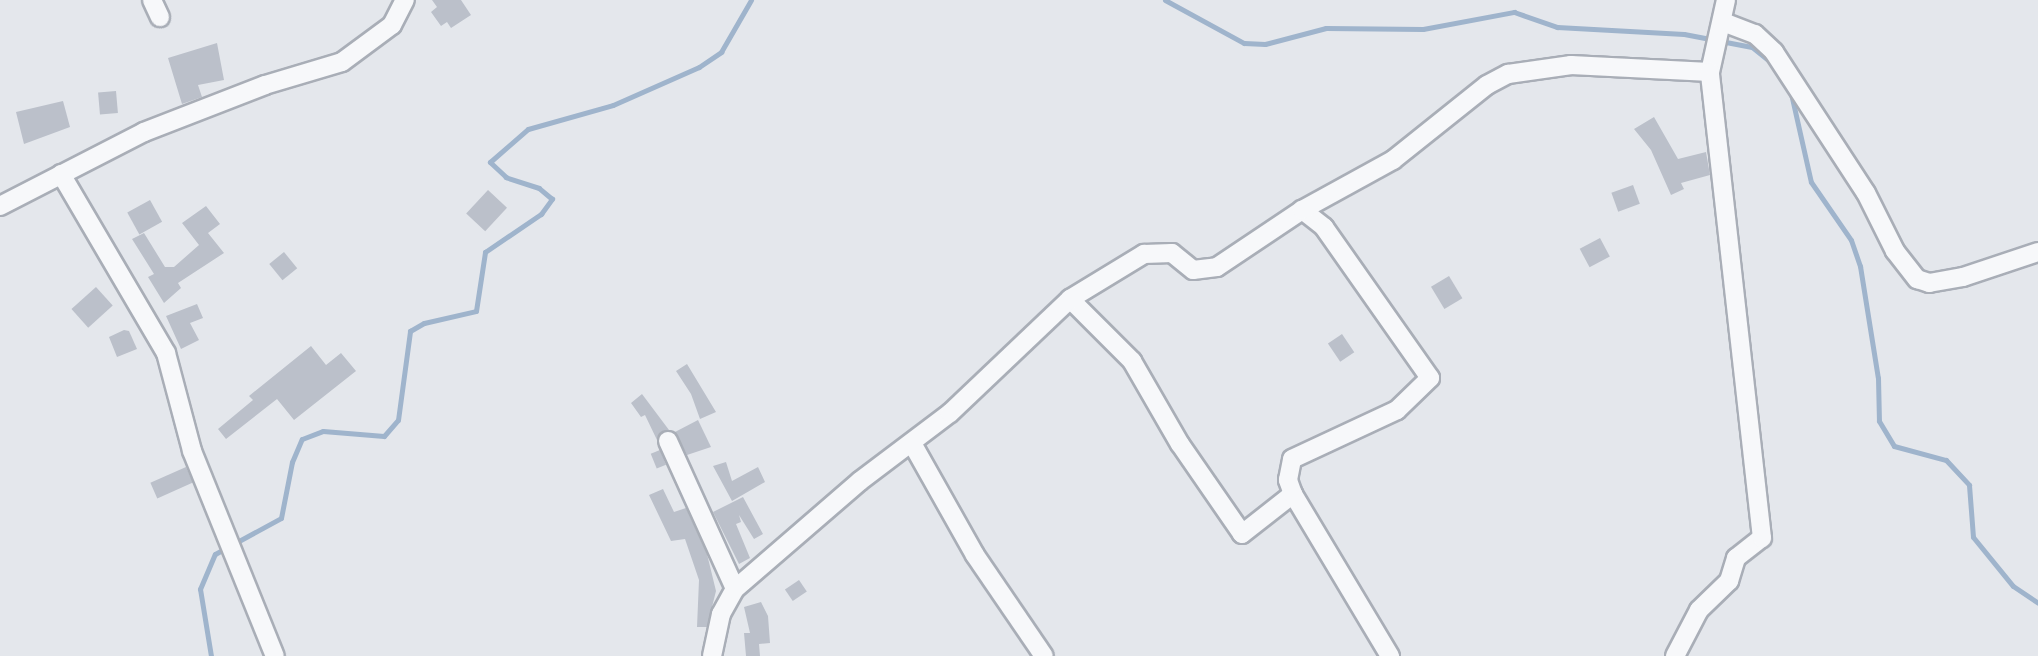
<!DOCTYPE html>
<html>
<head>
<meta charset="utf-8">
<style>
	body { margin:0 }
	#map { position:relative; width:2038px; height:656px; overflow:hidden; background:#e4e7ec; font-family:Arial,sans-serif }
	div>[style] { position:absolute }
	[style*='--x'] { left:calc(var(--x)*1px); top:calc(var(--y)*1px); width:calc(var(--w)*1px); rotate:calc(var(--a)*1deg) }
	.stream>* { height:5px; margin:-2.5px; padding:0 2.5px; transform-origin:2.5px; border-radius:2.5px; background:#9fb4cc }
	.building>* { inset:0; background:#bbc0ca; transform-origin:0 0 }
	.roads { filter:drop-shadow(2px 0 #a9aeb7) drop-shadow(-2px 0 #a9aeb7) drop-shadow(0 2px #a9aeb7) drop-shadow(0 -2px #a9aeb7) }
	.minor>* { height:18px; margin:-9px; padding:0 9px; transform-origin:9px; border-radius:9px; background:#f7f8fa }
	span { translate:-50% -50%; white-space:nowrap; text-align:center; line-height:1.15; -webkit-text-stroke:7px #f4f6f9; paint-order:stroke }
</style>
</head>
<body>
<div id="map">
	<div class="stream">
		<div style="--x:1165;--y:0;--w:90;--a:28.6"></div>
		<div style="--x:1244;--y:43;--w:21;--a:3"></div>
		<div style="--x:1265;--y:44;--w:63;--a:-14.7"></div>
		<div style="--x:1326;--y:28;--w:97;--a:0.6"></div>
		<div style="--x:1423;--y:29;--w:93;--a:-10.6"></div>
		<div style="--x:1514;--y:12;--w:46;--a:19.2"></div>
		<div style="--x:1557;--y:27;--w:127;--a:3.2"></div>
		<div style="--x:1684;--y:34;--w:69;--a:10.8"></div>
		<div style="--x:1752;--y:47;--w:28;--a:39"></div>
		<div style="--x:1790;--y:89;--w:95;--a:77.3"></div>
		<div style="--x:1811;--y:182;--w:70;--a:55.4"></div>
		<div style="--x:1851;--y:240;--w:28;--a:71"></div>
		<div style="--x:1860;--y:266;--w:113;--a:80.9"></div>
		<div style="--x:1878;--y:378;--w:43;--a:88.7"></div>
		<div style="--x:1879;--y:421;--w:29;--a:59"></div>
		<div style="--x:1894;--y:446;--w:54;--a:15.1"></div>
		<div style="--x:1946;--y:460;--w:34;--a:47"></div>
		<div style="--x:1969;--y:485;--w:52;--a:85.6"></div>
		<div style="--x:1973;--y:537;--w:63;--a:50.8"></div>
		<div style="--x:2013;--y:586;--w:30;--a:34"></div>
		<div style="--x:211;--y:656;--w:68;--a:-99.3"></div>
		<div style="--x:200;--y:589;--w:38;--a:-67"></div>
		<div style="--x:215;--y:554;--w:75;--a:-28.6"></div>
		<div style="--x:281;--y:518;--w:57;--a:-78.9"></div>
		<div style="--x:292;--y:462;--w:25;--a:-67"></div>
		<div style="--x:302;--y:439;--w:22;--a:-21"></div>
		<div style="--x:323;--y:431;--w:61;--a:4.7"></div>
		<div style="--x:384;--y:436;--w:21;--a:-49"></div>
		<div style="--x:398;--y:420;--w:90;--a:-82.3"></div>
		<div style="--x:410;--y:331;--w:16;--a:-30"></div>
		<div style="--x:424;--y:323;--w:53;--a:-13"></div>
		<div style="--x:476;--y:311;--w:60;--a:-81.3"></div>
		<div style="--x:485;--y:252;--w:68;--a:-34.2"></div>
		<div style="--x:541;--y:214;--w:19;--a:-54"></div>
		<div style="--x:552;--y:199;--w:17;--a:-140"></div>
		<div style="--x:539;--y:188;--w:35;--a:-162"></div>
		<div style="--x:506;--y:177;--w:22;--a:-137"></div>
		<div style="--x:490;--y:162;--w:50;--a:-41"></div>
		<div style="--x:528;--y:129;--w:88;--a:-15.8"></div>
		<div style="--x:613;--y:105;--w:94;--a:-23.8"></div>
		<div style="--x:699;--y:67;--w:27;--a:-34"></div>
		<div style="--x:721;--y:52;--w:60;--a:-60"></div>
	</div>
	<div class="building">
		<div style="clip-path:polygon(432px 0,461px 0,471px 15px,451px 28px,447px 22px,441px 26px,431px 12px,437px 7px)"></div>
		<div style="clip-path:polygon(217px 43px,224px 80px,198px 85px,202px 97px,182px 104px,168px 58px)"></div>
		<div style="left:116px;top:91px;width:22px;height:18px;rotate:85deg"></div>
		<div style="clip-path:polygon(63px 101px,70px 127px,24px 144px,16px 112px)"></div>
		<div style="clip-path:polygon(1654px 117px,1678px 159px,1706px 152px,1710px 175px,1681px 183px,1684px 189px,1671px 195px,1651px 150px,1634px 129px)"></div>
		<div style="left:1633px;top:185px;width:20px;height:23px;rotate:70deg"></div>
		<div style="left:488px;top:190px;width:26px;height:32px;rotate:43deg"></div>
		<div style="left:150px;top:200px;width:25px;height:26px;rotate:61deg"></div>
		<div style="clip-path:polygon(206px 206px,220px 224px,208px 233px,224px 253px,178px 283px,181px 288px,164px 303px,148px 277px,154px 274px,132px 239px,144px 233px,165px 267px,174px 267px,199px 245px,182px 223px)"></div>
		<div style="left:1600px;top:238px;width:21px;height:23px;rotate:62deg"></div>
		<div style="left:284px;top:252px;width:21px;height:19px;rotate:51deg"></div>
		<div style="left:1449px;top:276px;width:26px;height:21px;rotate:59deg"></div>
		<div style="left:96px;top:287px;width:25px;height:33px;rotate:48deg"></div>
		<div style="clip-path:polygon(197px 304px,203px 318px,190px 323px,199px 340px,181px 349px,166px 316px)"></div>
		<div style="clip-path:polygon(124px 330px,129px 331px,137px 349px,117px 357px,109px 337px)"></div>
		<div style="left:1342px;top:334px;width:22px;height:17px;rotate:56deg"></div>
		<div style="clip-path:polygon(311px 346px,326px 365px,341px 353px,356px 371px,294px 420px,277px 399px,226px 439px,218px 429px,253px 400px,249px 396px)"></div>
		<div style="clip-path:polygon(687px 364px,716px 412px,700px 419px,691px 394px,676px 371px)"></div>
		<div style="clip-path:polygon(642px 394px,669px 430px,657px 440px,645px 415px,641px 417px,631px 403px)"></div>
		<div style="clip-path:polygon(698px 420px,711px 447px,687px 455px,675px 432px)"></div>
		<div style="left:660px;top:450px;width:16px;height:10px;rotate:68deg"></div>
		<div style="clip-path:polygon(726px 462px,732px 481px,758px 467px,765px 482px,732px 501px,713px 466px)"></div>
		<div style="left:186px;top:467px;width:17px;height:39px;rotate:66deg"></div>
		<div style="clip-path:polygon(663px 489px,674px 512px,686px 508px,707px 554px,716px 591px,707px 627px,697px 627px,699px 580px,685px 539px,671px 541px,649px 495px)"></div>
		<div style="clip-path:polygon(743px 497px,763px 534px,754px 539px,739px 515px,741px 522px,736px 524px,750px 558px,739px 564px,713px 512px)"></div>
		<div style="left:799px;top:580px;width:14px;height:17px;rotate:56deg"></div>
		<div style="clip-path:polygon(761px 602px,768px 616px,770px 643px,759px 644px,760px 656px,746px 656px,744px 633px,750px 633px,744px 607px)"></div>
	</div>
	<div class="roads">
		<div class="minor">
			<div style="--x:152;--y:0;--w:19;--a:65"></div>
			<div style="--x:1723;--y:22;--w:34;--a:21"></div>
			<div style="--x:1755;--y:34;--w:26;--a:43"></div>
			<div style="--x:1774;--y:52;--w:168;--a:56.9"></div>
			<div style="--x:1866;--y:193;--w:65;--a:63.4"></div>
			<div style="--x:1895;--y:251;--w:36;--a:52"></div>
			<div style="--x:1917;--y:279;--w:13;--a:18"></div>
			<div style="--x:1929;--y:283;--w:35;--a:-10"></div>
			<div style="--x:1963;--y:277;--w:79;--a:-18.4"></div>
			<div style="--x:61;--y:174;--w:208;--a:59.6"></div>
			<div style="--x:166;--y:353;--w:101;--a:75.1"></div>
			<div style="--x:192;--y:451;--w:221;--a:68"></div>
			<div style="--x:0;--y:206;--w:162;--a:-27.2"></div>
			<div style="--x:144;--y:132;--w:130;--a:-21.2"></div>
			<div style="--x:265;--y:85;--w:80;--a:-16.6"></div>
			<div style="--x:342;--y:62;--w:62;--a:-36.5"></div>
			<div style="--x:392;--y:25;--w:28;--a:-63"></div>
			<div style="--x:1070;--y:299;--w:88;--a:45"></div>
			<div style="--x:1132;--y:361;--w:96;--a:60"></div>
			<div style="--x:1180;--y:444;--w:109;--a:55.4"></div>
			<div style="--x:1242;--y:534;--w:65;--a:-38.1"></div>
			<div style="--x:1293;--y:494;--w:189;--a:59.1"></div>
			<div style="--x:668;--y:441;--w:162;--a:65.6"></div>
			<div style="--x:913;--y:445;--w:126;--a:60.6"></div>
			<div style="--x:975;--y:555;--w:122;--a:55.7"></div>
			<div style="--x:1293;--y:494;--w:15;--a:-110"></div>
			<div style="--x:1288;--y:480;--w:21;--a:-79"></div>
			<div style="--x:1292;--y:459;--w:116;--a:-25"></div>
			<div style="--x:1397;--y:410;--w:46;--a:-44.1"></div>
			<div style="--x:1430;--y:378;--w:184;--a:-125.1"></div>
			<div style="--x:1324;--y:227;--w:28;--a:-142"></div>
			<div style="--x:712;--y:656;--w:43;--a:-77.9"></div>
			<div style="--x:721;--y:614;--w:29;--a:-61"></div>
			<div style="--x:735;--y:589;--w:165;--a:-40.8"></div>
			<div style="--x:860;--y:481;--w:113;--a:-37.1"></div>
			<div style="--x:950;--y:413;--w:166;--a:-43.5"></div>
			<div style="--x:1070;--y:299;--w:87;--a:-31.3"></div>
			<div style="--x:1144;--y:254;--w:28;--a:-2"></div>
			<div style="--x:1172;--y:253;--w:27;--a:39"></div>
			<div style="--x:1193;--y:270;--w:24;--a:-7"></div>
			<div style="--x:1217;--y:267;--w:102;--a:-33.8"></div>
			<div style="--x:1302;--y:210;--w:104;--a:-28.8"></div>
			<div style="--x:1393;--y:160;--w:120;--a:-38.6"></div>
			<div style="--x:1487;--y:85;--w:24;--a:-28"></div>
			<div style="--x:1508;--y:74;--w:64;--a:-8.1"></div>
			<div style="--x:1571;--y:65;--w:139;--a:2.9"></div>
			<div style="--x:1710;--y:72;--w:74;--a:-77.5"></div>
			<div style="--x:1675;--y:656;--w:52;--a:-62.4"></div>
			<div style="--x:1699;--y:610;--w:42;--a:-44"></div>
			<div style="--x:1729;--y:581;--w:24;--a:-73"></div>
			<div style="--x:1736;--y:558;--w:33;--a:-38"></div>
			<div style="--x:1762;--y:538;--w:469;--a:-96.4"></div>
		</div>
	</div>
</div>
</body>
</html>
